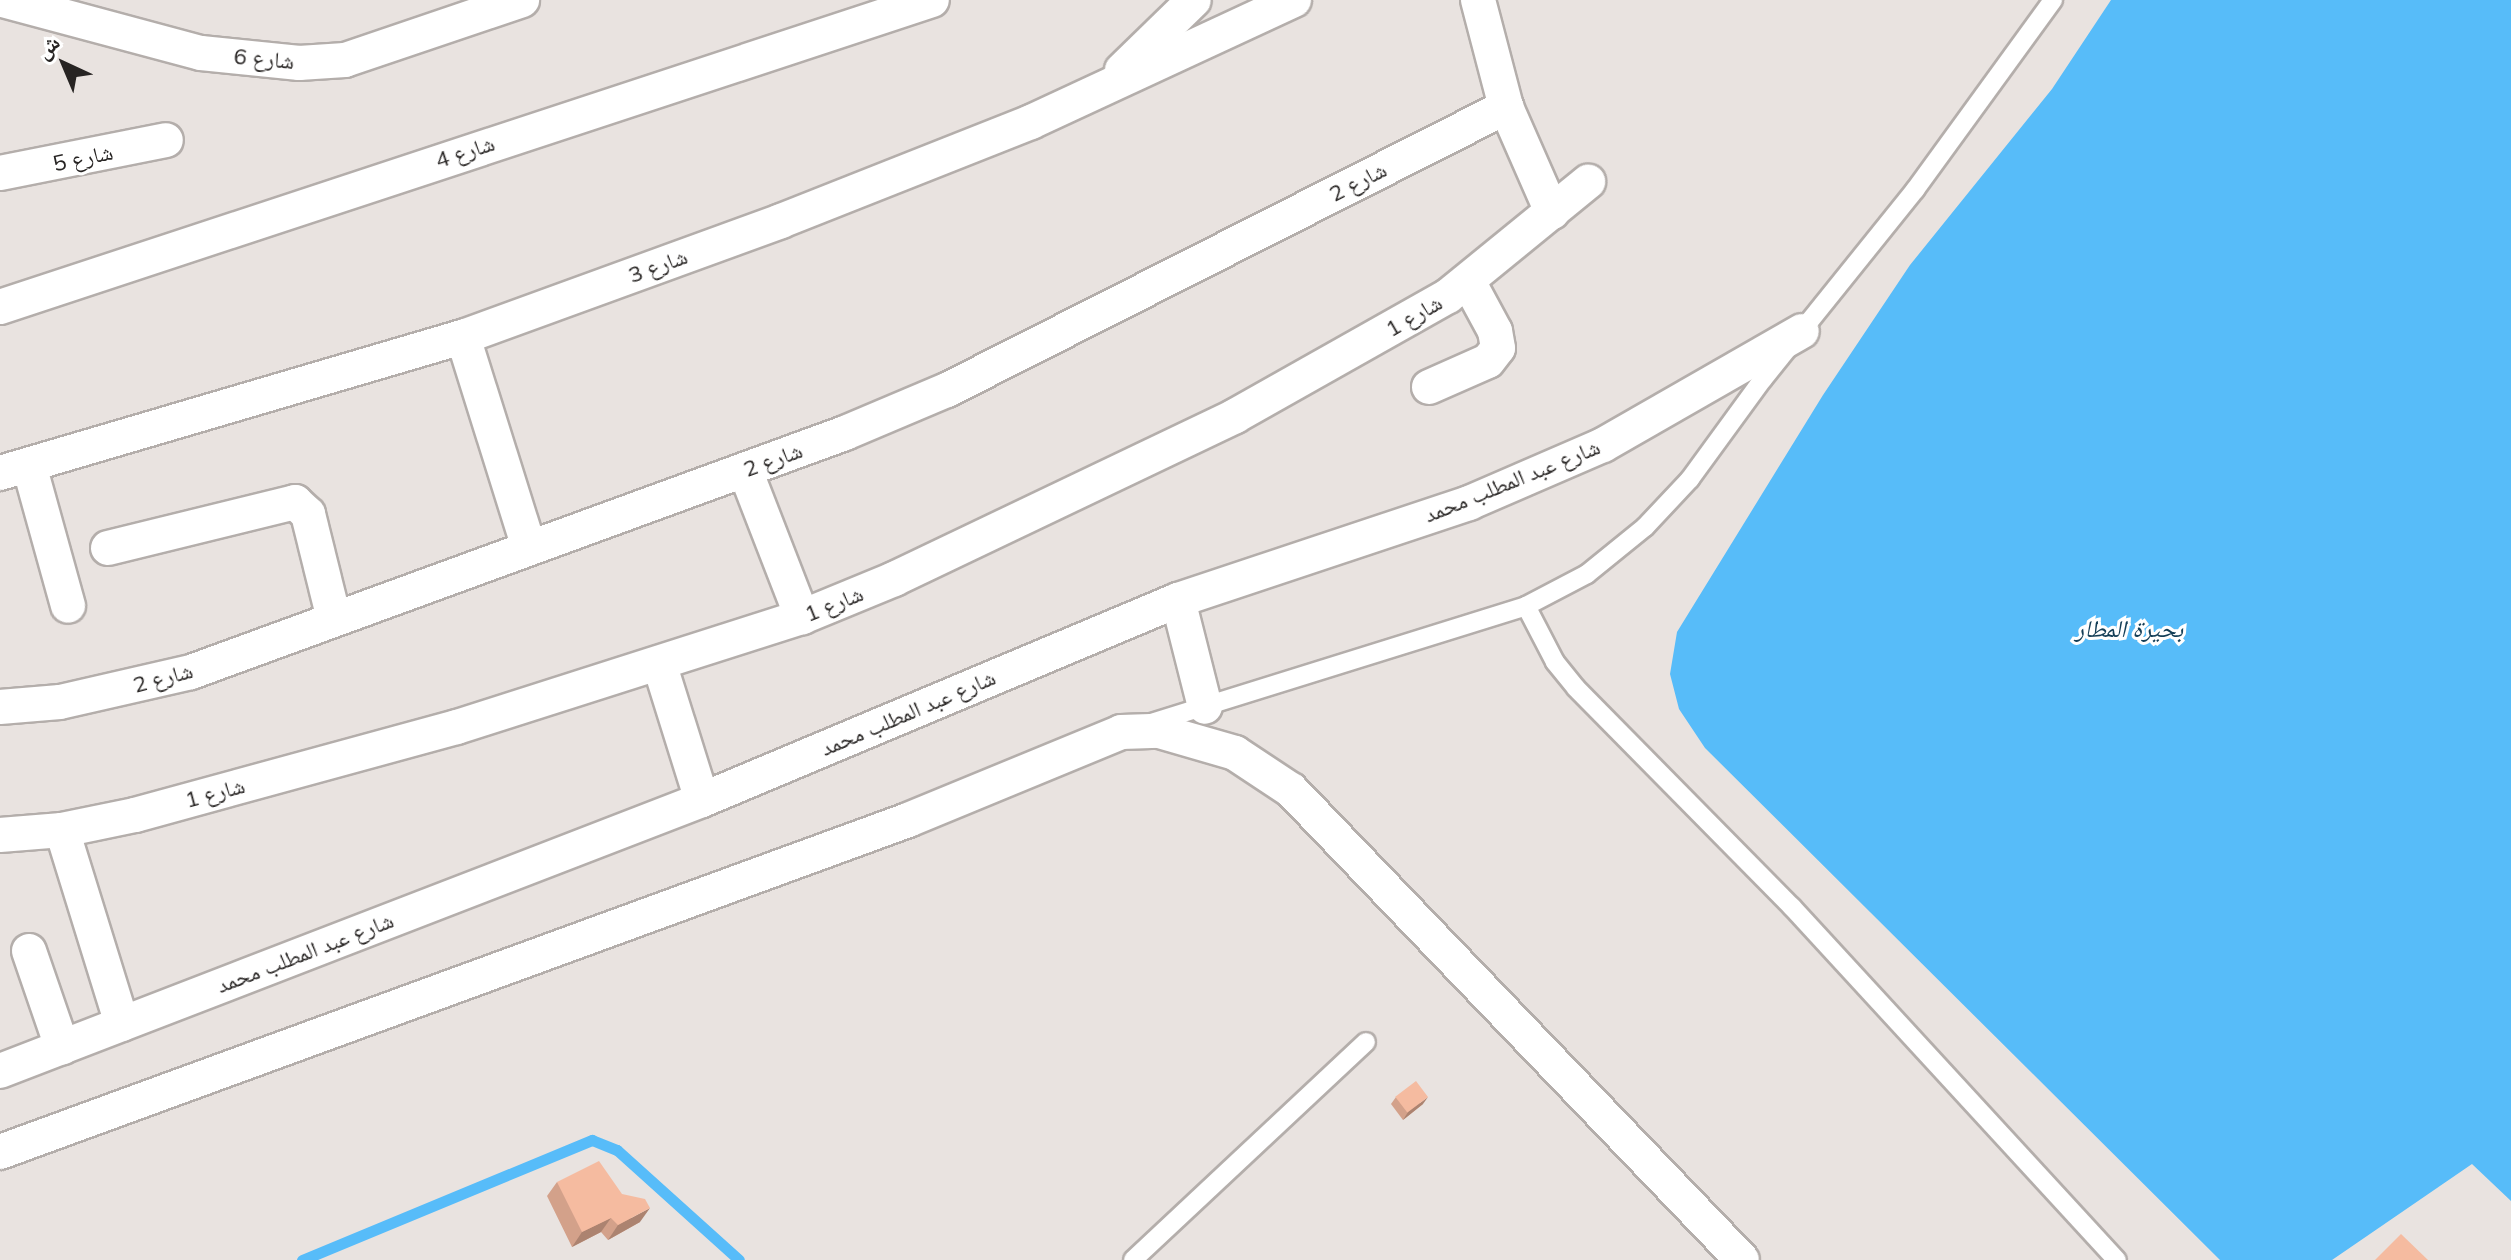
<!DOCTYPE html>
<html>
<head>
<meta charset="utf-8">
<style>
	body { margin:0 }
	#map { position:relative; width:2511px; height:1260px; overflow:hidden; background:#e9e3e0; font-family:Mulish,"Noto Naskh Arabic",sans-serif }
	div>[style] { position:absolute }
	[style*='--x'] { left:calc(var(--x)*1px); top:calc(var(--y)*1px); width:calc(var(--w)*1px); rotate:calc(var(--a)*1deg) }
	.water>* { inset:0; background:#57bcf9 }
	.stream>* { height:11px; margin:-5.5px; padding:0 5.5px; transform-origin:5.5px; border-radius:5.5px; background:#57bcf9 }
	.roads { filter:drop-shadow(2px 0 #b4aeab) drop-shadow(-2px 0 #b4aeab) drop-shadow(0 2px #b4aeab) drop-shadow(0 -2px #b4aeab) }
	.lane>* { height:18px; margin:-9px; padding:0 9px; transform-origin:9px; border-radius:9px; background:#fff }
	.street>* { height:34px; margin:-17px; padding:0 17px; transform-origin:17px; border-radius:17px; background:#fff }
	.wall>* { inset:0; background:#d3a18a }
	.shaded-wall>* { inset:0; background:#ac8370 }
	.building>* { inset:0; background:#f5bba0; transform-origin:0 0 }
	span { translate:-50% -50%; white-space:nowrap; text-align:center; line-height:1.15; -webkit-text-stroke:6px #fff; paint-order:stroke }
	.street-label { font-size:22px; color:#272423 }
	.water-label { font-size:24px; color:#133e57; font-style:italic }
	.north { position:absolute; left:24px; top:24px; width:80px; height:80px; -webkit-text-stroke:6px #fff; paint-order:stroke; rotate:316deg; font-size:22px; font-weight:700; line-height:32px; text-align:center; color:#272423 }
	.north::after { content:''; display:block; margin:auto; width:28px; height:36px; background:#272423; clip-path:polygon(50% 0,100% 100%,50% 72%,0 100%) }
</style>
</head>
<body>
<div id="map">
	<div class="water">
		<div style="clip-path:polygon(2111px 0,2511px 0,2511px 1201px,2472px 1164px,2332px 1260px,2220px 1260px,1705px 748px,1679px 709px,1670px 674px,1677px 632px,1823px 395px,1910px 265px,2052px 89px)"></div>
	</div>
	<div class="stream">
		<div style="--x:302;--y:1260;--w:314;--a:-22.5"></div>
		<div style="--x:592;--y:1140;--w:27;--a:22"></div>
		<div style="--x:617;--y:1150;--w:164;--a:42"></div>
	</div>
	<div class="roads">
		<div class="lane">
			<div style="--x:1526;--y:606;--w:63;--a:62.6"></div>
			<div style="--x:1555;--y:662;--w:33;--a:51"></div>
			<div style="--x:1576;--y:688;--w:308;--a:45.4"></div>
			<div style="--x:1792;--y:907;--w:480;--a:47.4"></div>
			<div style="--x:1151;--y:723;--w:393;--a:-17.3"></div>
			<div style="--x:1526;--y:606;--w:69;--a:-27.7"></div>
			<div style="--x:1587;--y:574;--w:75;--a:-39"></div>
			<div style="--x:1645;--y:527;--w:66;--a:-46.8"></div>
			<div style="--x:1690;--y:479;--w:124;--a:-53.9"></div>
			<div style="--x:1763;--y:379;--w:243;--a:-51.2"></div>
			<div style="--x:1915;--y:190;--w:235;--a:-54"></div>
			<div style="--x:1133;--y:1260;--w:319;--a:-43.1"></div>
		</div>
		<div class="street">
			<div style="--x:3;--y:0;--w:205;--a:15"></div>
			<div style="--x:201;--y:53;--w:99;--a:5.8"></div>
			<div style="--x:299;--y:63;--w:46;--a:-3.7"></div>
			<div style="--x:345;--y:60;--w:187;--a:-18.7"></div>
			<div style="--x:1478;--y:0;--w:111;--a:75.3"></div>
			<div style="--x:1506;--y:107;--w:115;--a:66.3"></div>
			<div style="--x:1122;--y:70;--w:100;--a:-44.2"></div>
			<div style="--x:0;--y:173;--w:169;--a:-11.2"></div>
			<div style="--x:0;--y:307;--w:981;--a:-18.23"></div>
			<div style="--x:463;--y:337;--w:221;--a:72.6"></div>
			<div style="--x:1429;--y:387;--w:64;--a:-23.8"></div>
			<div style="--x:1488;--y:361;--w:16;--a:-52"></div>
			<div style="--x:1498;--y:348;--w:17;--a:-100"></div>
			<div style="--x:1495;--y:331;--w:57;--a:-118.4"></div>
			<div style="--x:29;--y:465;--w:146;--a:74.5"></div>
			<div style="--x:745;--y:470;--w:158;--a:68.8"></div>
			<div style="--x:0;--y:473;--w:483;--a:-16.4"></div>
			<div style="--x:463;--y:337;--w:338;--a:-20"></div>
			<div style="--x:781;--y:221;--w:269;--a:-21.6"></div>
			<div style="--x:1031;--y:122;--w:290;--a:-24.9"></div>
			<div style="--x:108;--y:548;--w:193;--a:-13.8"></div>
			<div style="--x:295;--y:502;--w:18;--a:43"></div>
			<div style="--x:308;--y:514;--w:108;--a:76.1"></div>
			<div style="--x:1178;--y:600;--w:110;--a:75.8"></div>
			<div style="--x:660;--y:666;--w:140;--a:72.6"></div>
			<div style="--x:0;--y:707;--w:60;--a:-4.8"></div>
			<div style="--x:60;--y:702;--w:134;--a:-12.9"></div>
			<div style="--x:191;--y:672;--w:696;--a:-20.07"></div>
			<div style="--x:845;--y:433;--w:111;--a:-22.9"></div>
			<div style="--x:947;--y:390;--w:627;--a:-26.85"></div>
			<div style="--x:62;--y:830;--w:203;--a:72.8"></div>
			<div style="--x:0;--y:835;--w:62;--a:-4.6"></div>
			<div style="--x:62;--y:830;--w:75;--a:-11.6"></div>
			<div style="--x:135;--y:815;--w:334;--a:-15.3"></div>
			<div style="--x:457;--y:727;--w:362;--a:-17.7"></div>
			<div style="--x:802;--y:617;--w:100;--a:-22.4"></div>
			<div style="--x:894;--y:579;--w:378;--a:-25.5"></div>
			<div style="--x:1235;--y:416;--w:244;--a:-29.4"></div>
			<div style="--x:1448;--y:296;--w:181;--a:-39.2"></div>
			<div style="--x:29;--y:951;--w:102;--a:71"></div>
			<div style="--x:0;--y:1071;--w:752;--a:-21.11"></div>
			<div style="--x:702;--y:800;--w:516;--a:-22.79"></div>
			<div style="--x:1178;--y:600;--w:307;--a:-18.4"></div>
			<div style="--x:1469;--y:503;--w:146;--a:-23.4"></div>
			<div style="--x:1603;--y:445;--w:229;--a:-29.8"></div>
			<div style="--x:0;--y:1152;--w:967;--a:-20.08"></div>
			<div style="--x:908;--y:820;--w:230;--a:-22.4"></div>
			<div style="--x:1121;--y:732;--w:38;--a:-2"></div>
			<div style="--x:1159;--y:731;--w:79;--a:16.1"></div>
			<div style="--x:1235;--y:753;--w:67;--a:33.5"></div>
			<div style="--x:1291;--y:790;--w:651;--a:46.18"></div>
		</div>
	</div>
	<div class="wall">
		<div style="clip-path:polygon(1396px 1097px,1423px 1104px,1403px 1120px,1391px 1104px)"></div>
		<div style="clip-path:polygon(557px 1182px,640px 1222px,608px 1240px,601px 1232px,572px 1247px,547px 1196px)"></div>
	</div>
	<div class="shaded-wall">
		<div style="clip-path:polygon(1428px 1097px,1423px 1104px,1403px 1120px,1408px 1112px)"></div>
		<div style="clip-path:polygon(650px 1208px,640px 1222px,608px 1240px,618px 1225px)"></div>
		<div style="clip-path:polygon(611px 1218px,601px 1232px,572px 1247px,582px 1232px)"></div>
	</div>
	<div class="building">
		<div style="left:1416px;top:1081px;width:20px;height:26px;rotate:53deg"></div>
		<div style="clip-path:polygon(599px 1161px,622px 1194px,645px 1199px,650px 1208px,618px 1225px,611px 1218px,582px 1232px,557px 1182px)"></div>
		<div style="clip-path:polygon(2401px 1234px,2428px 1260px,2375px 1260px)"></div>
	</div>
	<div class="street-label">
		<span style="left:264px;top:59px;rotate:5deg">شارع 6</span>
		<span style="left:465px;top:152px;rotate:-18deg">شارع 4</span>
		<span style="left:83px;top:158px;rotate:-12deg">شارع 5</span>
		<span style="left:1358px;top:182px;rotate:-27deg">شارع 2</span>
		<span style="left:658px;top:266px;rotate:-20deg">شارع 3</span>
		<span style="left:1414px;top:316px;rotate:-30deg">شارع 1</span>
		<span style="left:773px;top:460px;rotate:-20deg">شارع 2</span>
		<span style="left:1512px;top:481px;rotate:-22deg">شارع عبد المطلب محمد</span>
		<span style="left:834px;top:604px;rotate:-22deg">شارع 1</span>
		<span style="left:163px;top:678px;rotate:-15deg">شارع 2</span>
		<span style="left:908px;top:713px;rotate:-23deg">شارع عبد المطلب محمد</span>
		<span style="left:215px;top:793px;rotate:-15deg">شارع 1</span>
		<span style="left:305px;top:953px;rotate:-21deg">شارع عبد المطلب محمد</span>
	</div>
	<div class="water-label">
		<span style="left:2129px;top:629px">بحيرة المطار</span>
	</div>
	<div class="north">ش</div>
</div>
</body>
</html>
